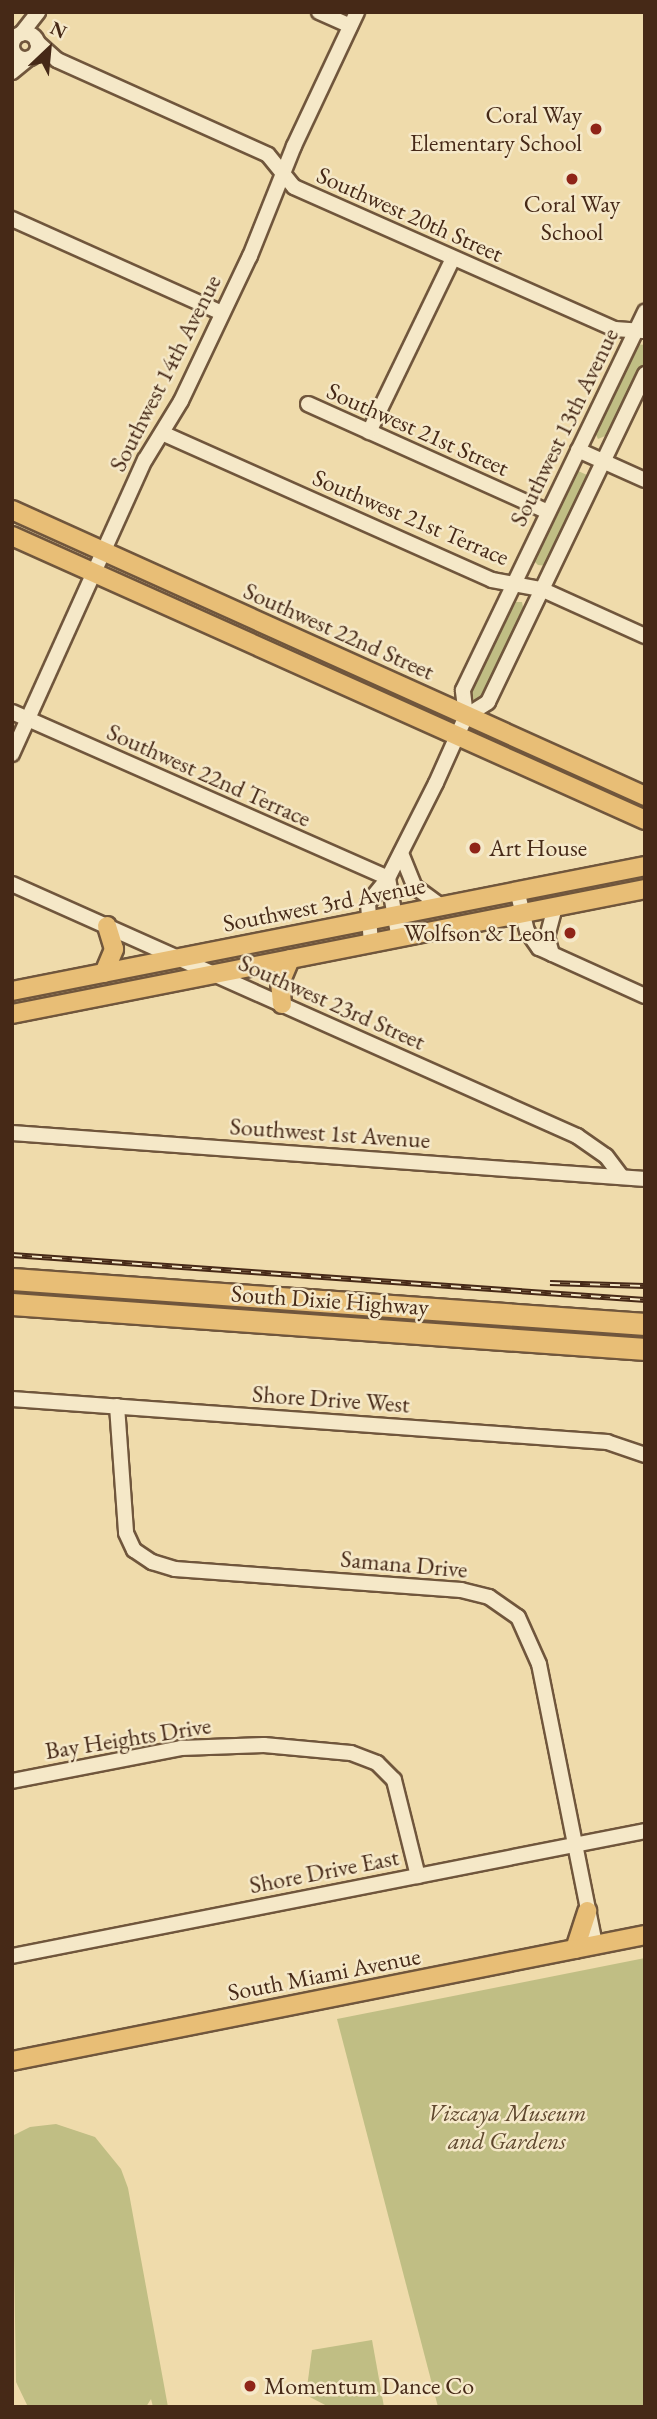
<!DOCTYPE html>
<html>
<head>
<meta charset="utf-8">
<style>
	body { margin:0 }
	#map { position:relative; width:657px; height:2419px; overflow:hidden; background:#efdbab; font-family:"EB Garamond",serif }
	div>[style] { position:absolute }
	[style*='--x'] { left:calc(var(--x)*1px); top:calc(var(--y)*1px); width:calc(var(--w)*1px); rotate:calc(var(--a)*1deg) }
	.green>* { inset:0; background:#c0be84; transform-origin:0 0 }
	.roads { filter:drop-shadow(2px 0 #70563c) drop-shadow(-2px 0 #70563c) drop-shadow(0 2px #70563c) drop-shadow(0 -2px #70563c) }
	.minor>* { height:14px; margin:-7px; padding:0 7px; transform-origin:7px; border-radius:7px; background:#f5e8c8 }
	.minor>.ring { margin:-7px; padding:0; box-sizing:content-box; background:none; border:14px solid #f5e8c8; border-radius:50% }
	.major>* { height:18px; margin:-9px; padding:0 9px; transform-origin:9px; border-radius:9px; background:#e8be76 }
	.highway>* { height:21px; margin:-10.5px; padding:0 10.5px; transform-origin:10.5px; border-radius:10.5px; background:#e8be76 }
	.rail>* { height:6px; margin-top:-3px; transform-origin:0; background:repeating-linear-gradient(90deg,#f5e8c8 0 10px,#462917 0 20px); box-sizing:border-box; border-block:2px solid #462917 }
	.dots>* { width:19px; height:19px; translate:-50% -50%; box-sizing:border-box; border:4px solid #f5e8c8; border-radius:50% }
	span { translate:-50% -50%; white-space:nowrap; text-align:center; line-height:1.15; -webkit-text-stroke:5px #f5e8c8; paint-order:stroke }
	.poi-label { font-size:24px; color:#462917 }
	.right { translate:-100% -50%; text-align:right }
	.left { translate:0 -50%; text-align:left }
	.street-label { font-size:24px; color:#462917 }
	.park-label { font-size:24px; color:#5e472d; font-style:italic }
	.frame { position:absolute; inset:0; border:14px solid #462917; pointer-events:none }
	.north { position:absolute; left:14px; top:14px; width:70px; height:70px; -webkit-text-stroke:5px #f5e8c8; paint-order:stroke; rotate:26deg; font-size:19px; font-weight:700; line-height:28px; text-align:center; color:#462917 }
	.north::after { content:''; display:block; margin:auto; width:24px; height:32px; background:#462917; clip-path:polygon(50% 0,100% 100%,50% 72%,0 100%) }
</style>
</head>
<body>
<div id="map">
	<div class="green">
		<div style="clip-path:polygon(636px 344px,645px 345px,645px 363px,610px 434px,598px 439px,593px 428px)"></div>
		<div style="clip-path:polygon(576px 470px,587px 475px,588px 481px,549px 566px,538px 565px,531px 558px)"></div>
		<div style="clip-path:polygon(516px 602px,522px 602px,524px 613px,480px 701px,470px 705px,467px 695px)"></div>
		<div style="left:12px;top:1288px;width:635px;height:6px;rotate:4deg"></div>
		<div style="clip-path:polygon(645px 1958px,645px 2407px,438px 2407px,337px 2019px)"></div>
		<div style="clip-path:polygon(56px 2124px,95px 2137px,121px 2169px,128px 2188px,168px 2407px,153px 2407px,151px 2399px,146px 2407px,28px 2407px,16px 2382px,12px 2136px,30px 2127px)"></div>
		<div style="clip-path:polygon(372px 2340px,384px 2407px,329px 2407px,306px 2395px,312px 2350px)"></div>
	</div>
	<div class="roads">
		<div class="minor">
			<div style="--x:319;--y:12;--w:34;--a:24"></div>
			<div class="ring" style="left:12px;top:33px;width:12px;height:12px"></div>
			<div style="--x:21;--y:34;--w:28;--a:-52"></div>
			<div style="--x:37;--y:42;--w:27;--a:42"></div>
			<div style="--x:57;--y:60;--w:231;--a:24.2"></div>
			<div style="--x:268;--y:155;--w:41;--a:50.9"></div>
			<div style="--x:294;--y:187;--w:351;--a:23.9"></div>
			<div style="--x:615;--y:329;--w:28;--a:4"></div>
			<div style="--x:12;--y:72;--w:22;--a:-39"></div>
			<div style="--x:12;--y:219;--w:230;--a:24.1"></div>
			<div style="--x:308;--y:404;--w:263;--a:24.2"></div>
			<div style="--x:369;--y:432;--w:193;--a:-64.2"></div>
			<div style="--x:162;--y:433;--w:361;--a:24"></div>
			<div style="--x:492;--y:580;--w:50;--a:10.4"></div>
			<div style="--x:541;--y:589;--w:114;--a:24.3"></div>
			<div style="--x:578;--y:450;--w:73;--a:24.1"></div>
			<div style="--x:12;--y:712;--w:411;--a:23.8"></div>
			<div style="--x:466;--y:716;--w:26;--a:-32"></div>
			<div style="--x:488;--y:702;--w:364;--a:-64.4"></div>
			<div style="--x:12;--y:754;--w:323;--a:-65.7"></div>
			<div style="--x:145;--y:460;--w:69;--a:-58.6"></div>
			<div style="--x:181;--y:401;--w:161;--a:-64.6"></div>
			<div style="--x:250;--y:256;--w:118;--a:-68.2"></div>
			<div style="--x:294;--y:146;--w:148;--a:-64.8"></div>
			<div style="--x:401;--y:853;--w:37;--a:68"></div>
			<div style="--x:415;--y:887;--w:32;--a:36"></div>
			<div style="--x:388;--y:878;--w:62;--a:79.8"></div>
			<div style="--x:12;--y:884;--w:619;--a:24.04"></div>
			<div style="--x:577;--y:1136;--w:35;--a:35"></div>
			<div style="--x:606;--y:1156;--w:26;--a:53"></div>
			<div style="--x:517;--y:890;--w:42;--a:76.3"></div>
			<div style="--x:527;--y:931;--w:21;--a:55"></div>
			<div style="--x:539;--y:948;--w:116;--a:24.4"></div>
			<div style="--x:371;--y:944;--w:41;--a:-94.2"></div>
			<div style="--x:368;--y:903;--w:32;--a:-51"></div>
			<div style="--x:388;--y:878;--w:106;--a:-63.2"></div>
			<div style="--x:436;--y:783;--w:73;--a:-65.9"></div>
			<div style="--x:466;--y:716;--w:26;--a:-97"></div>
			<div style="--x:463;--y:690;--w:420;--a:-64.3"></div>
			<div style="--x:552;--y:954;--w:18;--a:-106"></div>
			<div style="--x:547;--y:937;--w:30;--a:-75"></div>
			<div style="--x:12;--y:1133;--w:635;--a:4.16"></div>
			<div style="--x:12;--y:1399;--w:597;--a:4.13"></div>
			<div style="--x:607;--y:1442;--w:40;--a:18.9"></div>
			<div style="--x:117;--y:1406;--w:127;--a:85.9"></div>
			<div style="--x:126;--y:1533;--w:19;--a:65"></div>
			<div style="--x:134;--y:1550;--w:22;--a:34"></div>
			<div style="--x:152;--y:1562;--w:24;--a:17"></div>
			<div style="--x:175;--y:1569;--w:287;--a:4.2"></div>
			<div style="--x:461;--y:1590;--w:29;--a:14"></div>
			<div style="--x:489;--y:1597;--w:35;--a:35"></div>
			<div style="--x:518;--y:1617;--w:51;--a:65.9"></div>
			<div style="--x:539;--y:1664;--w:287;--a:78.7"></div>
			<div style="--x:12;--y:1781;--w:172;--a:-11"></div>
			<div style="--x:181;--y:1748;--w:83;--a:-2.1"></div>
			<div style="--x:264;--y:1745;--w:87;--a:5.3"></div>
			<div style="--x:351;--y:1753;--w:28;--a:21"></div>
			<div style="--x:377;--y:1763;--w:24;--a:45"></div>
			<div style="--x:394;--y:1780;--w:99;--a:76"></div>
			<div style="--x:12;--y:1956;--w:645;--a:-11.17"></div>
		</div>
		<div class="major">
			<div style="--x:12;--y:510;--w:695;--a:24.31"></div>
			<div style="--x:12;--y:536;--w:694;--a:24.16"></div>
			<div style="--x:104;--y:973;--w:26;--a:-67"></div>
			<div style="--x:114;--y:949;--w:24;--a:-107"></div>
			<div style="--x:12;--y:991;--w:645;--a:-11.17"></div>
			<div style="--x:282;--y:1004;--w:21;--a:-95"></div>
			<div style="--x:280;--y:983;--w:26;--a:-67"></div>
			<div style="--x:12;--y:1014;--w:645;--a:-11.17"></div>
			<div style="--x:575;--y:1949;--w:40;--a:-72"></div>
			<div style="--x:12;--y:2061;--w:645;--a:-11.26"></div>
		</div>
		<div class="highway">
			<div style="--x:12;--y:1279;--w:635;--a:4.07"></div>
			<div style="--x:12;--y:1304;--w:635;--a:4.07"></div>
		</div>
	</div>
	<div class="rail">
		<div style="--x:12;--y:1255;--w:635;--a:4.07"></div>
		<div style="--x:550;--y:1283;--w:95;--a:1.8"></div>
	</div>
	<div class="dots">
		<div style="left:596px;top:129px;background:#8f2418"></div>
		<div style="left:572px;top:179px;background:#8f2418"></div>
		<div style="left:475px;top:848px;background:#8f2418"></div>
		<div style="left:570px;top:933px;background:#8f2418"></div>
		<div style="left:250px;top:2386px;background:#8f2418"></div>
	</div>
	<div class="poi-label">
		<span class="right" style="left:582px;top:129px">Coral Way<br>Elementary School</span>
		<span style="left:572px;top:218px">Coral Way<br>School</span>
		<span class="left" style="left:489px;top:848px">Art House</span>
		<span class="right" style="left:556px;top:933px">Wolfson &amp; Leon</span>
		<span class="left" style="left:264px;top:2386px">Momentum Dance Co</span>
	</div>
	<div class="street-label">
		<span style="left:410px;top:214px;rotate:24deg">Southwest 20th Street</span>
		<span style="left:165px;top:373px;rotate:-63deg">Southwest 14th Avenue</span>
		<span style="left:564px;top:427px;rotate:-64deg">Southwest 13th Avenue</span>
		<span style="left:418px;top:429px;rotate:24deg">Southwest 21st Street</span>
		<span style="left:411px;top:517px;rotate:23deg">Southwest 21st Terrace</span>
		<span style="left:339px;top:631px;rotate:24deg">Southwest 22nd Street</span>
		<span style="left:209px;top:775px;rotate:24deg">Southwest 22nd Terrace</span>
		<span style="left:324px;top:904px;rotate:-11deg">Southwest 3rd Avenue</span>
		<span style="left:332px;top:1002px;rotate:24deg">Southwest 23rd Street</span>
		<span style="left:330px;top:1133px;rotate:4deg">Southwest 1st Avenue</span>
		<span style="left:330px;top:1300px;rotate:4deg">South Dixie Highway</span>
		<span style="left:331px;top:1399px;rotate:4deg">Shore Drive West</span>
		<span style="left:404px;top:1564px;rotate:5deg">Samana Drive</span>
		<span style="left:128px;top:1738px;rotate:-9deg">Bay Heights Drive</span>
		<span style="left:324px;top:1871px;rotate:-11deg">Shore Drive East</span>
		<span style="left:324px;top:1974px;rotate:-11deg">South Miami Avenue</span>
	</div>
	<div class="park-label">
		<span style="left:507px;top:2127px">Vizcaya Museum<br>and Gardens</span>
	</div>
	<div class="frame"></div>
	<div class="north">N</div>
</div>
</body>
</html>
